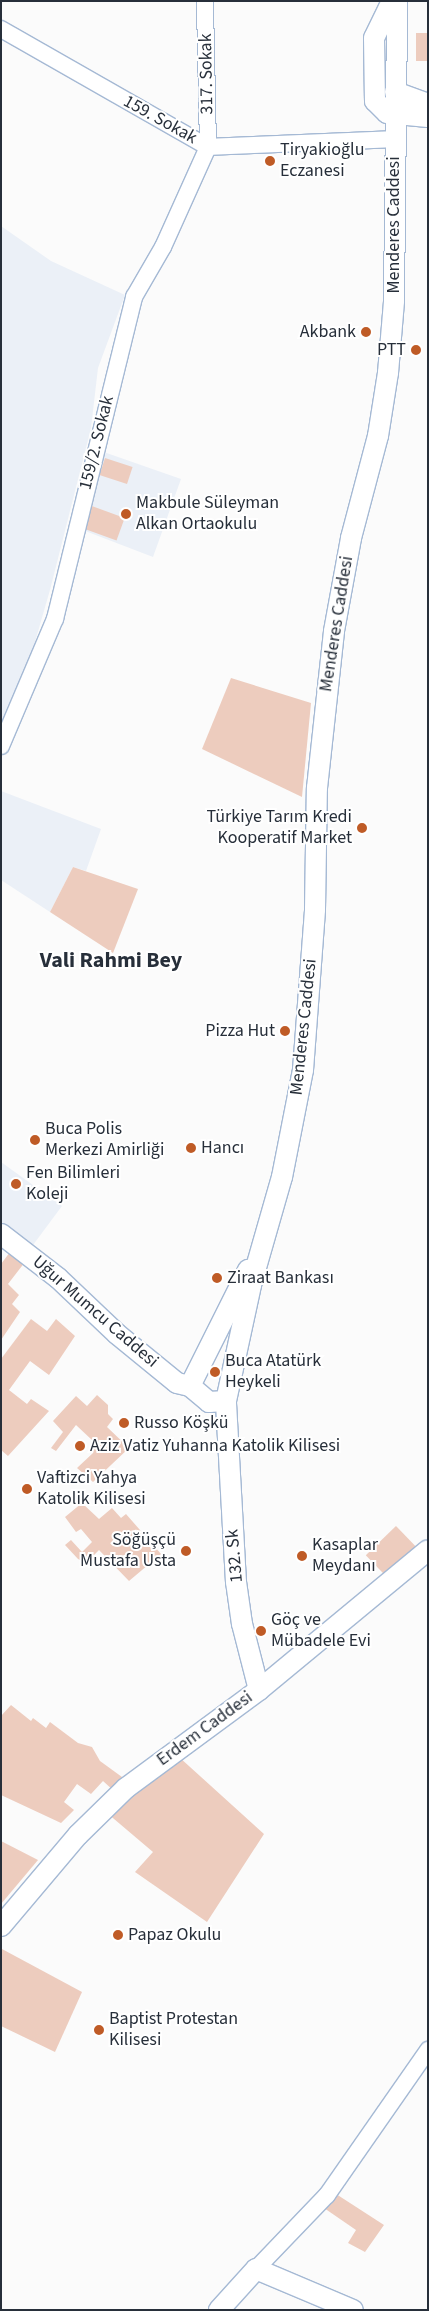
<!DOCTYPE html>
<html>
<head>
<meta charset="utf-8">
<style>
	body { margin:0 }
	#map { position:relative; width:429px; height:2311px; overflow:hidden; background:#fbfbfb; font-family:"Source Sans 3",sans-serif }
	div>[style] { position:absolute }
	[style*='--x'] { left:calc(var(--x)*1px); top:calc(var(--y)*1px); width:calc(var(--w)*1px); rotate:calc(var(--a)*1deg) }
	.built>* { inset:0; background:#ebf0f7 }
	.green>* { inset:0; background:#edccbe; transform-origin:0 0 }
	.roads { filter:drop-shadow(1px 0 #a5b9d4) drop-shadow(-1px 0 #a5b9d4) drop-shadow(0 1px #a5b9d4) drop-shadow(0 -1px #a5b9d4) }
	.minor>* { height:16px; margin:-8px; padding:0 8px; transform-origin:8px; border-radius:8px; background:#fff }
	.major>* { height:20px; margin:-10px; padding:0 10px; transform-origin:10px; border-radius:10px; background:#fff }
	.dots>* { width:14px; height:14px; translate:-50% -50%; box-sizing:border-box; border:2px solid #fff; border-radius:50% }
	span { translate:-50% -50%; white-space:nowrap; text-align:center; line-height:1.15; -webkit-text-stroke:4px #fff; paint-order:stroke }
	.street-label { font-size:18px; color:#272f3a }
	.poi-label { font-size:18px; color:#272f3a }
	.left { translate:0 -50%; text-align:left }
	.right { translate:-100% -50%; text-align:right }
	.district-label { font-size:22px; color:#272f3a; font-weight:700 }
	.frame { position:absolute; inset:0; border:2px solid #272f3a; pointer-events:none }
</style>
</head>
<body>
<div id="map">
	<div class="built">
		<div style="clip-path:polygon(1px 226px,51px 261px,125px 295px,98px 368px,91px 428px,50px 590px,26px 673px,1px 733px)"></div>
		<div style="clip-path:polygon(98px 450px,181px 479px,153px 557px,80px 529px,96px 487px)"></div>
		<div style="clip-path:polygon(1px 791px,101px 829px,86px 871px,73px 867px,50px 912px,1px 880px)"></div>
		<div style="clip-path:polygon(1px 1162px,62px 1206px,30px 1249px,1px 1229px)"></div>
	</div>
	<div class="green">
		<div style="left:416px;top:33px;width:12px;height:28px"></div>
		<div style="left:105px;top:458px;width:29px;height:18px;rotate:18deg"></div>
		<div style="left:89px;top:505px;width:38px;height:24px;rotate:20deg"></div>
		<div style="clip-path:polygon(231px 678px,311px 703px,302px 797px,202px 749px)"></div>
		<div style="clip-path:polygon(73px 867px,138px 889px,113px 953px,50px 912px)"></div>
		<div style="clip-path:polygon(10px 1252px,25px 1262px,8px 1284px,19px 1295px,12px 1304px,20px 1312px,1px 1340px,1px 1264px)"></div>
		<div style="clip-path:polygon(31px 1319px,47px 1331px,56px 1319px,75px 1336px,49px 1375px,30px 1361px,9px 1390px,27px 1404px,31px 1399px,49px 1411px,8px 1456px,1px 1450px,1px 1359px)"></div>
		<div style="clip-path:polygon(97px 1395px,108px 1405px,108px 1414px,113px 1419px,107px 1427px,129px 1448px,93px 1482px,77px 1468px,93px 1453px,93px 1441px,76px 1425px,56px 1451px,51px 1448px,63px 1432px,53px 1421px,76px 1396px,87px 1406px)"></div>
		<div style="clip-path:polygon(82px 1503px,99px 1519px,112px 1508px,121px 1518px,126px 1514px,161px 1554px,129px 1581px,99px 1550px,86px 1563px,78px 1559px,65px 1545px,71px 1540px,82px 1552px,92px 1542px,81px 1529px,76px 1532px,65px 1517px)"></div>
		<div style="left:396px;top:1526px;width:33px;height:42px;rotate:46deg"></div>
		<div style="clip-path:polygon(11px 1705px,31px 1721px,33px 1718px,46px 1728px,50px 1722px,78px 1743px,92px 1747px,100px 1761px,122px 1777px,114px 1791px,103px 1781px,91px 1794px,77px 1784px,64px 1802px,74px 1810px,61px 1823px,1px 1795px,1px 1716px)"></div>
		<div style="clip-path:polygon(179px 1757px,264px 1834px,207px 1922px,135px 1872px,153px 1852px,107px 1813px)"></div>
		<div style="clip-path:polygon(1px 1841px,38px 1860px,1px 1904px)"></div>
		<div style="clip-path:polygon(2px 1949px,82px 1992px,55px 2052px,1px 2026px)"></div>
		<div style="clip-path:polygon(333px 2192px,384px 2225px,365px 2252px,348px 2243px,356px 2230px,324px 2208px)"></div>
	</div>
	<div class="roads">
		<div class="minor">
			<div style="--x:1;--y:29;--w:238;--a:29.7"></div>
			<div style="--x:208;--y:147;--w:187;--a:-2.4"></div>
			<div style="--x:1;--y:746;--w:138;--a:-67"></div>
			<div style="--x:55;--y:619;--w:332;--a:-76.2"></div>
			<div style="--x:134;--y:297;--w:58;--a:-59.9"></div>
			<div style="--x:163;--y:247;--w:110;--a:-65.8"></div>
			<div style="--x:208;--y:147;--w:146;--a:-91.2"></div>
			<div style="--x:256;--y:2269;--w:103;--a:-46.2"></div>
			<div style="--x:327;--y:2195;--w:177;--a:-55.1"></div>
		</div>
		<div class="major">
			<div style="--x:392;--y:1;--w:41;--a:115.9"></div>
			<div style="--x:374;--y:38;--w:63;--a:89.1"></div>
			<div style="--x:375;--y:101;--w:17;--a:45"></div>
			<div style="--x:387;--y:113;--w:41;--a:5.6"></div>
			<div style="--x:395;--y:92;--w:35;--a:20"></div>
			<div style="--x:1;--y:1234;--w:72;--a:37.7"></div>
			<div style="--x:58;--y:1278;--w:81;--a:43.5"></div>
			<div style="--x:117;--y:1334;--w:77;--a:39.2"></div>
			<div style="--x:177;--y:1383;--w:13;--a:13"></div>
			<div style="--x:190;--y:1386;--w:130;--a:-63.4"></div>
			<div style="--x:190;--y:1386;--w:25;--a:40"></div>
			<div style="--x:209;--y:1402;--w:17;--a:-3"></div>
			<div style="--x:259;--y:1690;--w:68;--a:-104.4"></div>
			<div style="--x:242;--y:1624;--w:42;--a:-98.1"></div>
			<div style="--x:236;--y:1582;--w:181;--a:-93.2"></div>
			<div style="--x:226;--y:1401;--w:119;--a:-77.8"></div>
			<div style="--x:251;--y:1285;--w:112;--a:-74"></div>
			<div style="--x:282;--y:1177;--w:109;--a:-78.9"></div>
			<div style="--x:303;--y:1070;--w:161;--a:-85.7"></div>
			<div style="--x:315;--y:909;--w:121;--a:-89.1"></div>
			<div style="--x:317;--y:788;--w:158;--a:-83.8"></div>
			<div style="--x:334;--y:631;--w:95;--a:-79.6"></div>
			<div style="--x:351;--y:538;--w:106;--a:-75.2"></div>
			<div style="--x:378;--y:436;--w:64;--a:-81"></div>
			<div style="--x:388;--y:373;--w:72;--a:-85.2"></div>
			<div style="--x:394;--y:301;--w:300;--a:-89.4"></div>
			<div style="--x:1;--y:1926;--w:119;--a:-49.8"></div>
			<div style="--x:78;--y:1835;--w:67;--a:-44.4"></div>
			<div style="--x:126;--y:1788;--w:165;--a:-36.4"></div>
			<div style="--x:259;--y:1690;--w:219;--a:-39.6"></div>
			<div style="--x:219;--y:2310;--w:55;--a:-47.9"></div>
			<div style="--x:256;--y:2269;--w:105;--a:22.9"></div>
		</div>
	</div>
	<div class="dots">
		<div style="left:270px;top:161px;background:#bf5b26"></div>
		<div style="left:366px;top:332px;background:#bf5b26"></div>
		<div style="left:416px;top:350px;background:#bf5b26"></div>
		<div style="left:126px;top:514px;background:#bf5b26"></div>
		<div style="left:362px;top:828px;background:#bf5b26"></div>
		<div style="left:285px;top:1031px;background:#bf5b26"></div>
		<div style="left:35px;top:1140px;background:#bf5b26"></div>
		<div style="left:191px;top:1148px;background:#bf5b26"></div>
		<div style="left:16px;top:1184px;background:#bf5b26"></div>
		<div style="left:217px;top:1278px;background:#bf5b26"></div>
		<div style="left:215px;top:1372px;background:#bf5b26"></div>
		<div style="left:124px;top:1423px;background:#bf5b26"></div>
		<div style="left:80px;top:1446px;background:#bf5b26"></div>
		<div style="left:27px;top:1489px;background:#bf5b26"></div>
		<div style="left:186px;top:1551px;background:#bf5b26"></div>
		<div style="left:302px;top:1556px;background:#bf5b26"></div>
		<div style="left:261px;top:1631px;background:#bf5b26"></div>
		<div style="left:118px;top:1935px;background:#bf5b26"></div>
		<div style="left:99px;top:2030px;background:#bf5b26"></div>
	</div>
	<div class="street-label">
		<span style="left:207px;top:74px;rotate:-91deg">317. Sokak</span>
		<span style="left:160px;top:120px;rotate:29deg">159. Sokak</span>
		<span style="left:394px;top:225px;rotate:-90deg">Menderes Caddesi</span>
		<span style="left:97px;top:443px;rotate:-76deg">159/2. Sokak</span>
		<span style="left:337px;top:624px;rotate:-81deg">Menderes Caddesi</span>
		<span style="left:304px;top:1027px;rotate:-84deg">Menderes Caddesi</span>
		<span style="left:95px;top:1312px;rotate:41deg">Uğur Mumcu Caddesi</span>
		<span style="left:235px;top:1556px;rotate:-95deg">132. Sk</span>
		<span style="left:205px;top:1729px;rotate:-36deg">Erdem Caddesi</span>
	</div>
	<div class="poi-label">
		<span class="left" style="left:280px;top:161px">Tiryakioğlu<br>Eczanesi</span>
		<span class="right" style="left:356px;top:332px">Akbank</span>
		<span class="right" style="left:406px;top:350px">PTT</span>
		<span class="left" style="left:136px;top:514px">Makbule Süleyman<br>Alkan Ortaokulu</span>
		<span class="right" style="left:352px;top:828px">Türkiye Tarım Kredi<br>Kooperatif Market</span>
		<span class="right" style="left:275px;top:1031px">Pizza Hut</span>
		<span class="left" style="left:45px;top:1140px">Buca Polis<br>Merkezi Amirliği</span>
		<span class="left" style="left:201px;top:1148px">Hancı</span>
		<span class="left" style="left:26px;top:1184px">Fen Bilimleri<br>Koleji</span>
		<span class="left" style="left:227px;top:1278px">Ziraat Bankası</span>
		<span class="left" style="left:225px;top:1372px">Buca Atatürk<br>Heykeli</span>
		<span class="left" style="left:134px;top:1423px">Russo Köşkü</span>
		<span class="left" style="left:90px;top:1446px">Aziz Vatiz Yuhanna Katolik Kilisesi</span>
		<span class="left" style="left:37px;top:1489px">Vaftizci Yahya<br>Katolik Kilisesi</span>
		<span class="right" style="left:176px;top:1551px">Söğüşçü<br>Mustafa Usta</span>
		<span class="left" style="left:312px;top:1556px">Kasaplar<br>Meydanı</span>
		<span class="left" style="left:271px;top:1631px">Göç ve<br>Mübadele Evi</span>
		<span class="left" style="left:128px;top:1935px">Papaz Okulu</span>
		<span class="left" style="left:109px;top:2030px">Baptist Protestan<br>Kilisesi</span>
	</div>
	<div class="district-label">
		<span style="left:111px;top:961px">Vali Rahmi Bey</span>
	</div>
	<div class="frame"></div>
</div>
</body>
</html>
